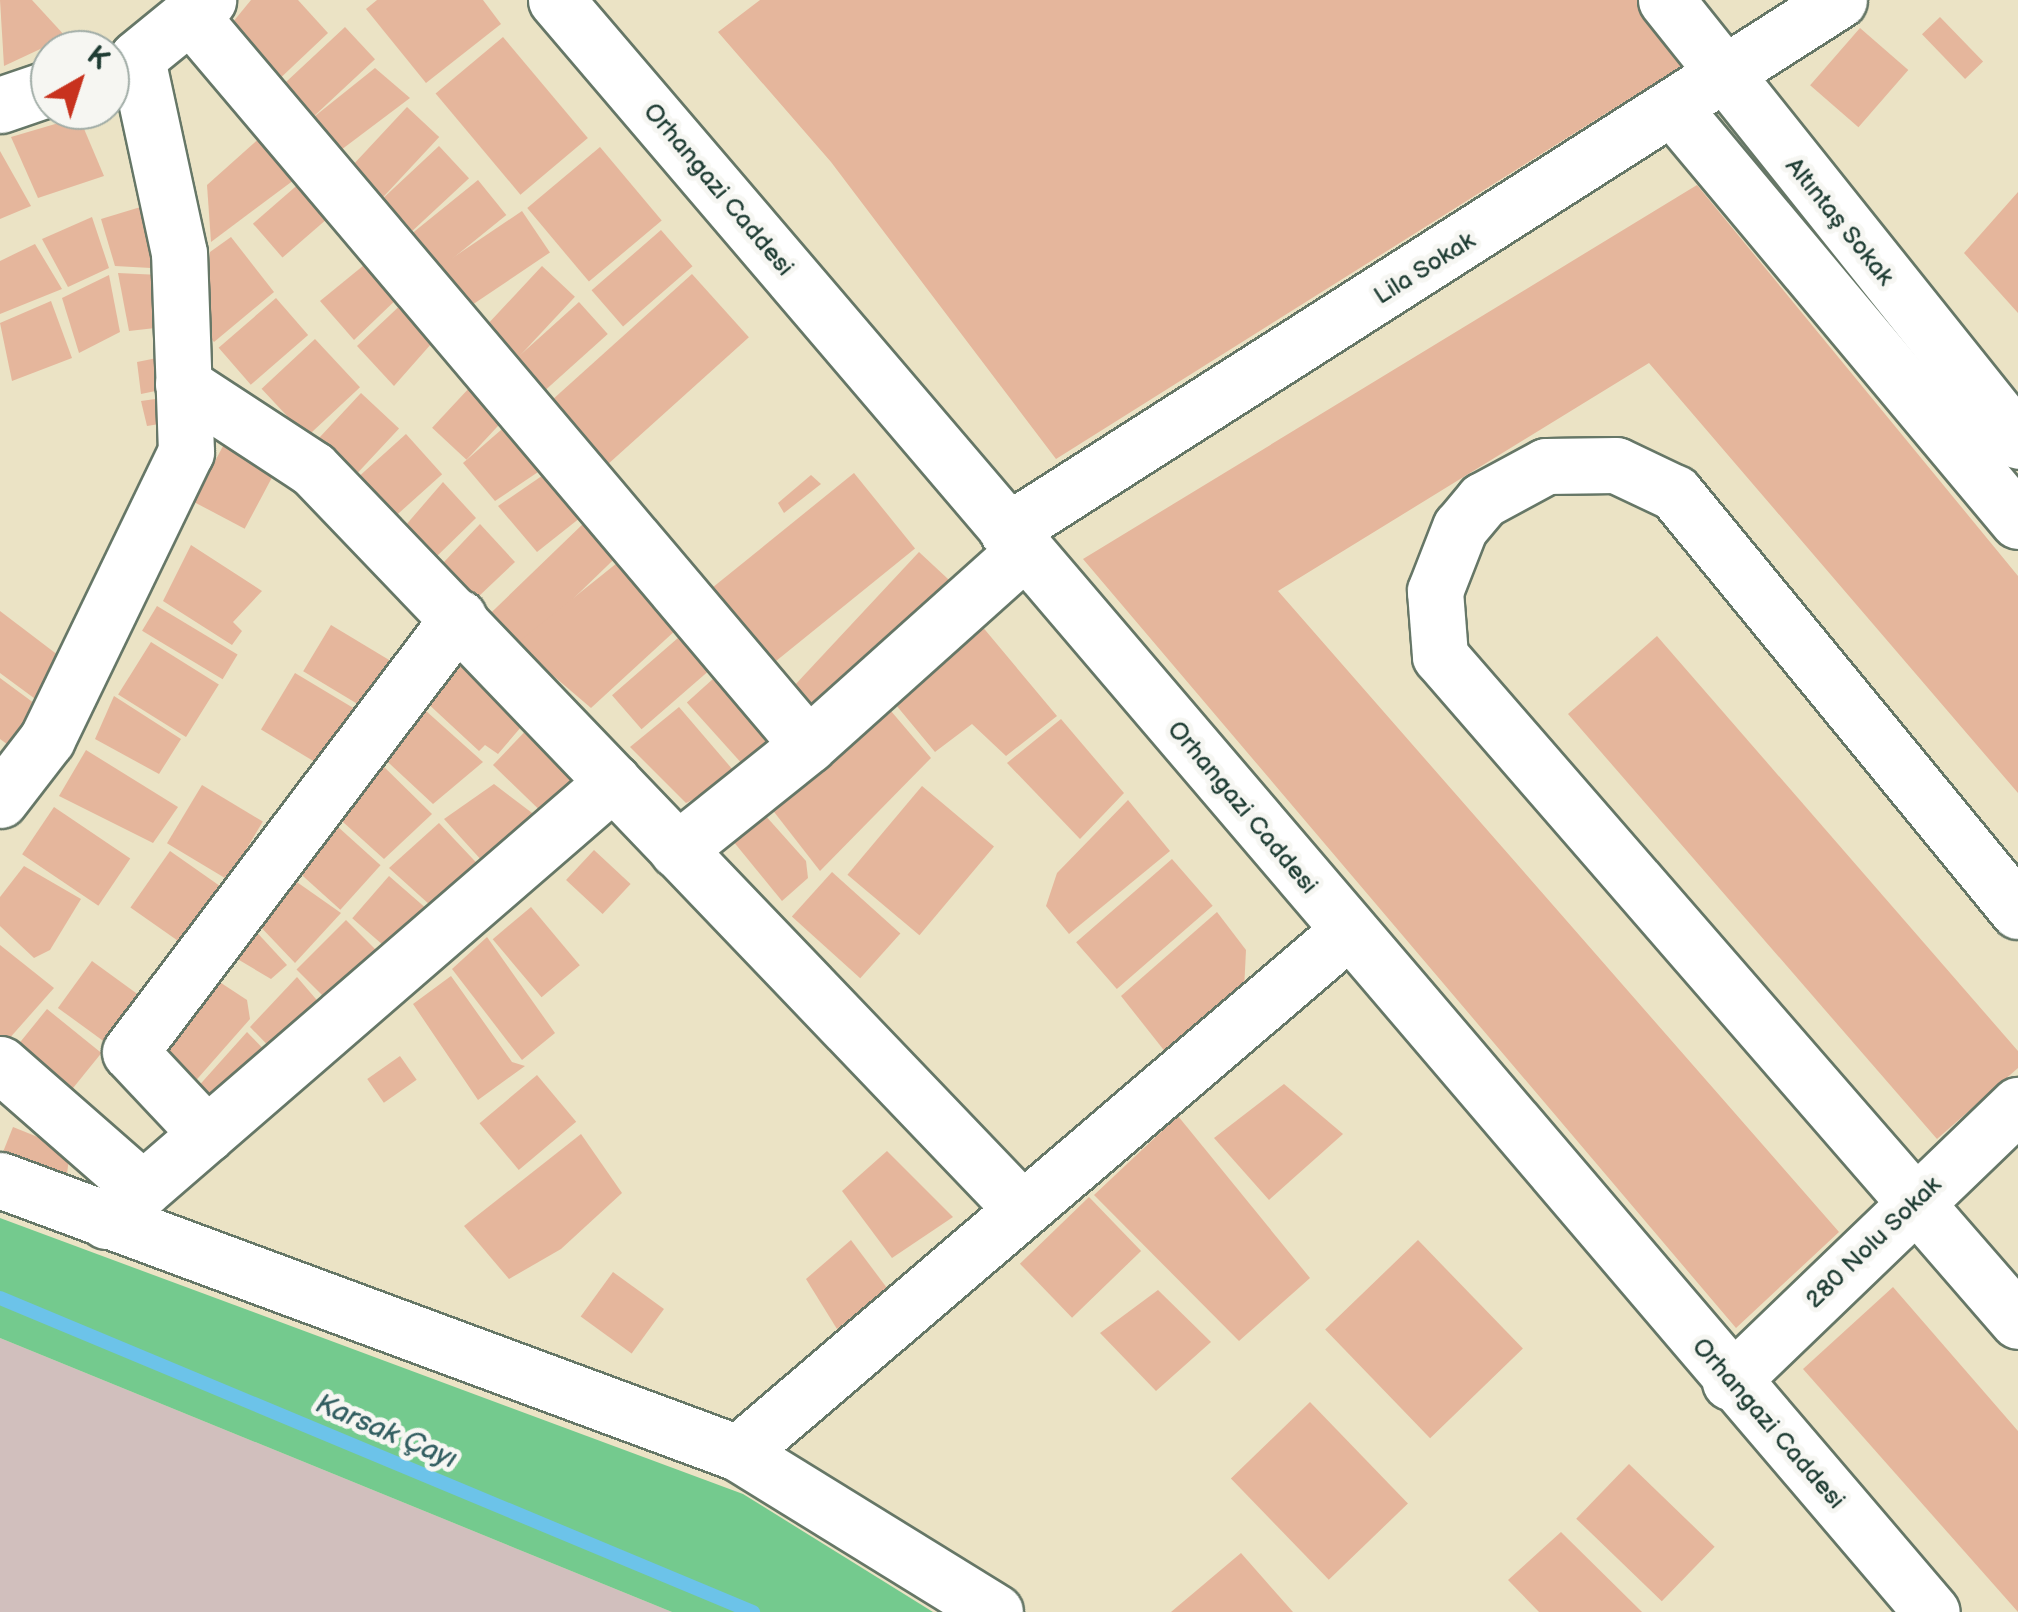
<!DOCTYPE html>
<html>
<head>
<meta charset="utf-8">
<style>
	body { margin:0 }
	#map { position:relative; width:2018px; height:1612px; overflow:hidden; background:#ebe3c5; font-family:"Balsamiq Sans",sans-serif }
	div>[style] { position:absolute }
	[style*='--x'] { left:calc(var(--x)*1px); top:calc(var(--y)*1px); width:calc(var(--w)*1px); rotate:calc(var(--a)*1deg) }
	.industrial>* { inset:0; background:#d1bfbd }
	.green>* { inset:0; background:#74ca8e }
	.stream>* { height:14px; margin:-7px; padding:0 7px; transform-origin:7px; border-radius:7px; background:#6cc3e9 }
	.building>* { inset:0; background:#e5b69c; transform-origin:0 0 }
	.roads { filter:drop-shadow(2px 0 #667767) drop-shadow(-2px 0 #667767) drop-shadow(0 2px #667767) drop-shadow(0 -2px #667767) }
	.minor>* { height:55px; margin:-27.5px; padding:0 27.5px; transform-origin:27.5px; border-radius:27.5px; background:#fff }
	span { translate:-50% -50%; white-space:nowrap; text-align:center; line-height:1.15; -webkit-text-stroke:10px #f6f6f2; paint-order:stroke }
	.street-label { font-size:25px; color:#1f3d34 }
	.water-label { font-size:28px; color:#325e61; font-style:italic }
	.north { position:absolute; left:30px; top:30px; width:100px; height:100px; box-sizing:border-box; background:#f6f6f2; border:2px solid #a0aca6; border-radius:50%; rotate:39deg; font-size:28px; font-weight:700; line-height:40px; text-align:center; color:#1f3d34 }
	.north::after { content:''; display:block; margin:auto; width:35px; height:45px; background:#c8321e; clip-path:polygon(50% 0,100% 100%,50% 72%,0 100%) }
</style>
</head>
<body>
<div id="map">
	<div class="industrial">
		<div style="clip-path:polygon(0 1338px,672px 1612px,0 1612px)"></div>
	</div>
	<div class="green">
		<div style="clip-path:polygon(0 1218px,743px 1494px,933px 1612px,672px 1612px,0 1338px)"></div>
	</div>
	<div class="stream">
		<div style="--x:0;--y:1298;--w:816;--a:22.64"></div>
	</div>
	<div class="building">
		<div style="clip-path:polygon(0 0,32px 0,66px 37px,4px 66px)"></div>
		<div style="clip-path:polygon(251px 0,298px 0,328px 33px,273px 85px,228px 28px)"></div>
		<div style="clip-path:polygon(377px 0,483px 0,501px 24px,426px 83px,366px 9px)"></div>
		<div style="clip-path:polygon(760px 0,1639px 0,1686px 63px,1056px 459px,831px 162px,718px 32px)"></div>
		<div style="left:1940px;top:17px;width:62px;height:25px;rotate:46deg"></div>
		<div style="left:345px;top:27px;width:44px;height:92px;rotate:47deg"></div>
		<div style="left:1860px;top:28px;width:64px;height:76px;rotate:41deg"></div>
		<div style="left:503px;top:37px;width:132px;height:88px;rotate:50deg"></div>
		<div style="clip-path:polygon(375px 68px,410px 98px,337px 153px,310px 120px)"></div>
		<div style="left:407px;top:107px;width:44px;height:82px;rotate:43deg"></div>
		<div style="clip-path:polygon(79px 117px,104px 176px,38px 198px,11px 137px)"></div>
		<div style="clip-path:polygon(264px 134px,302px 174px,211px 242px,207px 185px)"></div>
		<div style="left:439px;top:146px;width:44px;height:82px;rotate:47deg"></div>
		<div style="left:600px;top:147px;width:96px;height:95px;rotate:50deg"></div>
		<div style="clip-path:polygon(0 151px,31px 206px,0 219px)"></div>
		<div style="left:478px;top:180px;width:45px;height:93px;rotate:51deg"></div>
		<div style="left:302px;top:181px;width:45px;height:65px;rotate:49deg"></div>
		<div style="clip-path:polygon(1697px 185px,2018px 576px,2018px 793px,1649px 363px,1278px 591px,1839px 1232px,1736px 1328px,1083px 559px)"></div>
		<div style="clip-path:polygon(2018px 192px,2018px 313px,1964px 253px)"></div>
		<div style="clip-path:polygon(157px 202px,169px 269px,115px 266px,101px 219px)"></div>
		<div style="left:522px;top:211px;width:50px;height:108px;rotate:56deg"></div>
		<div style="clip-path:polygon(92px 217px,109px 268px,68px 287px,42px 239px)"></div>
		<div style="left:661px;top:230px;width:48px;height:92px;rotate:49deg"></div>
		<div style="clip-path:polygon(231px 237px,274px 292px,214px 342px,206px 333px,210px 252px)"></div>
		<div style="clip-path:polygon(35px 244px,62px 289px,0 314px,0 261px)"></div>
		<div style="clip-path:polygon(369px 261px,402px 294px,354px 340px,320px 301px)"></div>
		<div style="left:542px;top:266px;width:45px;height:89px;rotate:43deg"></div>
		<div style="clip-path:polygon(118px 273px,160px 275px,164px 327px,129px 331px)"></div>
		<div style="left:692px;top:274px;width:85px;height:195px;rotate:48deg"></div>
		<div style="clip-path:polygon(109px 275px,120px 332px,79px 353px,62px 298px)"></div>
		<div style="left:276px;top:298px;width:49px;height:76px;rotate:49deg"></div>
		<div style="clip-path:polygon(407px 299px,439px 335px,394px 386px,357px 346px)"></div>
		<div style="clip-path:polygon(51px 301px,72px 358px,12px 381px,0 323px)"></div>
		<div style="left:579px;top:302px;width:43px;height:94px;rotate:48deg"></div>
		<div style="left:315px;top:339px;width:66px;height:73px;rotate:47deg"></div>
		<div style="clip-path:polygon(162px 357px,170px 388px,141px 394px,137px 362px)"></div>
		<div style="left:471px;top:386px;width:47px;height:57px;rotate:43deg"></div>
		<div style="left:361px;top:393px;width:52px;height:67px;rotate:43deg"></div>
		<div style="clip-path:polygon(170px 397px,172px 422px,147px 426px,141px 401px)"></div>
		<div style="clip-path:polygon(509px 423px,547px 466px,495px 501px,463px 463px)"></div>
		<div style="left:231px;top:431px;width:58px;height:80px;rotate:28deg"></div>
		<div style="left:406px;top:434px;width:54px;height:72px;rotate:48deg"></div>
		<div style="clip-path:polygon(549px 471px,590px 510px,537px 552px,498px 506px)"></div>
		<div style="left:854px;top:473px;width:97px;height:184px;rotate:51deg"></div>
		<div style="clip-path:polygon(811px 475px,821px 484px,784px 513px,778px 503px)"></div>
		<div style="clip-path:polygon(443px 482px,476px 518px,435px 558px,399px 533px)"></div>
		<div style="left:586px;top:521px;width:47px;height:132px;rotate:46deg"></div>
		<div style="clip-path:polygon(480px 524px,515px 562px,478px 597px,445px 577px,444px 562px)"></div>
		<div style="clip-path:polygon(191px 545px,262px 591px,233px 622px,242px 631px,232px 645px,163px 601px)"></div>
		<div style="left:919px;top:552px;width:54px;height:186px;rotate:43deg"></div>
		<div style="clip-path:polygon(617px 563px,677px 629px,591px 708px,516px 644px)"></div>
		<div style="left:157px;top:606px;width:94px;height:29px;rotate:31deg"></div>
		<div style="clip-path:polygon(0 611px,71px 665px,42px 704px,0 673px)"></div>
		<div style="left:331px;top:625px;width:79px;height:54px;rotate:31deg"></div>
		<div style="clip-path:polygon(981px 625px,1057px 716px,1006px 756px,972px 724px,935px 752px,891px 699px)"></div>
		<div style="left:686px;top:631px;width:45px;height:98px;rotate:49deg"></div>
		<div style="clip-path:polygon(1657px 636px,2018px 1051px,2018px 1068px,1937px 1139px,1568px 714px)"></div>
		<div style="left:151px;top:642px;width:80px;height:62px;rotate:32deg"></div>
		<div style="clip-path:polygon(466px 661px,533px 713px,498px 754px,485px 745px,479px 751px,424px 700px)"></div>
		<div style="left:724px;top:669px;width:94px;height:50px;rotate:48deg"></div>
		<div style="left:295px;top:673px;width:71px;height:66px;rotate:31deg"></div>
		<div style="clip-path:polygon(0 678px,42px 709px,11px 747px,0 739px)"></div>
		<div style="clip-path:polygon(114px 696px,181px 739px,159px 774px,95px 739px)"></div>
		<div style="clip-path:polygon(416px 702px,483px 762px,433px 804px,376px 751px)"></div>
		<div style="clip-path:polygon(885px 704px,931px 758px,820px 871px,764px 799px)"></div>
		<div style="clip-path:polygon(679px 707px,739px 777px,686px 803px,630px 747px)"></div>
		<div style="clip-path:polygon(1061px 719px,1124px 793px,1080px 839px,1007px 763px)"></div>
		<div style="clip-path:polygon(535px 721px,581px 770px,555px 825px,493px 765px)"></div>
		<div style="clip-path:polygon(86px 750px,178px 807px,153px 843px,59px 796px)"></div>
		<div style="clip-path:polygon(375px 758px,432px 814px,384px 859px,333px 813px)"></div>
		<div style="clip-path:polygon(494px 784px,548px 825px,493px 873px,444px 819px)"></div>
		<div style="left:202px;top:785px;width:71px;height:68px;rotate:31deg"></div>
		<div style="left:922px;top:786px;width:94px;height:116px;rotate:40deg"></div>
		<div style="clip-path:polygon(1128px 800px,1170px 851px,1069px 934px,1046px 906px,1057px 873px)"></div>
		<div style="clip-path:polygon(756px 805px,806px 861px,808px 878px,782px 901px,724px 830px)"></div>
		<div style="left:54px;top:807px;width:92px;height:57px;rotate:34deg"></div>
		<div style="left:327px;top:817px;width:72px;height:60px;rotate:42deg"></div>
		<div style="clip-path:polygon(439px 823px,488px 875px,440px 914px,389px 868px)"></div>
		<div style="left:594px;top:850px;width:50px;height:41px;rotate:43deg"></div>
		<div style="left:170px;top:851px;width:64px;height:69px;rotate:35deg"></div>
		<div style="left:1172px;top:859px;width:62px;height:127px;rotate:49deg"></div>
		<div style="clip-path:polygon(24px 866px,81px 899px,50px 950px,34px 958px,0 926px,0 897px)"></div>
		<div style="left:832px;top:872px;width:92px;height:60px;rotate:42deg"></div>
		<div style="clip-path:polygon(284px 873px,341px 913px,295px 963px,256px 922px)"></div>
		<div style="left:389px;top:876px;width:62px;height:56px;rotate:41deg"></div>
		<div style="left:531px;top:907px;width:76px;height:50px;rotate:50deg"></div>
		<div style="clip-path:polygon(1217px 912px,1246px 950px,1243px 1010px,1178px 1068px,1121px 996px)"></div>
		<div style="left:346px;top:920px;width:65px;height:70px;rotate:45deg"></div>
		<div style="clip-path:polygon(251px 926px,287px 965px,271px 979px,229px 954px)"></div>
		<div style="clip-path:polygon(487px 937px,555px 1033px,522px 1060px,452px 969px)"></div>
		<div style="clip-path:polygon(0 945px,54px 988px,0 1049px)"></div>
		<div style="left:92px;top:961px;width:71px;height:58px;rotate:36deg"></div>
		<div style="clip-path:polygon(451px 976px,512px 1062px,525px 1066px,478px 1100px,413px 1004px)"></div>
		<div style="clip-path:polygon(297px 977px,334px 1020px,285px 1063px,250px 1027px)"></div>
		<div style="clip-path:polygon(215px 979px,247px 1000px,250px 1019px,191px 1086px,157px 1043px)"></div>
		<div style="left:47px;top:1009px;width:70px;height:63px;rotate:39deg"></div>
		<div style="clip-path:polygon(247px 1032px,278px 1064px,223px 1117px,195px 1090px)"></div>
		<div style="left:400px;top:1056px;width:29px;height:40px;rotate:55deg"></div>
		<div style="left:537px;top:1075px;width:61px;height:75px;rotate:50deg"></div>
		<div style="clip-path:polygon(1284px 1084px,1343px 1134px,1269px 1200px,1214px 1138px)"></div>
		<div style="clip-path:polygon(1178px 1116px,1310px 1278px,1239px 1341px,1094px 1195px)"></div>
		<div style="clip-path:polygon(13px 1127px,70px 1150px,66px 1182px,1px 1157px)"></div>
		<div style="clip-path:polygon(581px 1134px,622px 1193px,561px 1249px,509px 1279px,464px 1226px)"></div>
		<div style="clip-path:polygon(887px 1151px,953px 1217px,892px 1258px,842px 1191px)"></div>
		<div style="left:1089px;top:1197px;width:75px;height:96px;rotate:46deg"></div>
		<div style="clip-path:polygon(851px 1240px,887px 1288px,837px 1329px,806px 1279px)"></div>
		<div style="left:1418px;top:1240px;width:151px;height:129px;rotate:46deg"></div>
		<div style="left:613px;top:1272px;width:63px;height:55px;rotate:36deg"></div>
		<div style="clip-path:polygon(1893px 1287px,2018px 1431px,2018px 1612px,1803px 1369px)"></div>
		<div style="clip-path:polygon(1158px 1290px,1211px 1342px,1156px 1391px,1100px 1333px)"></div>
		<div style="left:1310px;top:1402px;width:141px;height:110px;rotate:46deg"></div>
		<div style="left:1629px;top:1464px;width:119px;height:76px;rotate:44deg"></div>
		<div style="clip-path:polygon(1561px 1532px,1642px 1612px,1539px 1612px,1508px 1580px)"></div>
		<div style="clip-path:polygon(1241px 1553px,1293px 1612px,1171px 1612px)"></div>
	</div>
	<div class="roads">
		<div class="minor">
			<div style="--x:556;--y:0;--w:2119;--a:49.52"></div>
			<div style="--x:1666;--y:0;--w:564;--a:51.4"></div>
			<div style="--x:190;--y:15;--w:956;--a:49.75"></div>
			<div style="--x:808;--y:745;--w:290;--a:-41.9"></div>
			<div style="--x:0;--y:105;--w:53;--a:-18.8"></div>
			<div style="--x:1676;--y:112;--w:533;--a:50.1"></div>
			<div style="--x:183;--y:384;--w:155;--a:33.2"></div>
			<div style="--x:313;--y:469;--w:434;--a:46.2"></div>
			<div style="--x:1007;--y:531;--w:987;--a:-32.55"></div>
			<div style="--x:0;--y:800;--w:77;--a:-52.4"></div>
			<div style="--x:47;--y:739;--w:319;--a:-64.2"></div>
			<div style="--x:186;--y:452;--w:199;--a:-92"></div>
			<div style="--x:179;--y:253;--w:199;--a:-102.2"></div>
			<div style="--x:137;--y:58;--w:92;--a:-39.2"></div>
			<div style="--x:677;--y:850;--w:168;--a:-38.7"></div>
			<div style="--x:2018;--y:911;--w:541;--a:-129.37"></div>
			<div style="--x:1675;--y:493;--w:65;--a:-154.6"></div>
			<div style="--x:1616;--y:465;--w:70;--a:179.2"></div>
			<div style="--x:1546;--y:466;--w:72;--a:151.6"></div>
			<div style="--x:1483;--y:500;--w:35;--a:130"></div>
			<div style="--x:1460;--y:527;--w:69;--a:111.3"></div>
			<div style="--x:1435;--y:591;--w:65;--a:85.6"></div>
			<div style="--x:1440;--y:656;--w:881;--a:49"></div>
			<div style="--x:0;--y:1064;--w:190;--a:41.2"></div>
			<div style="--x:207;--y:1134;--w:112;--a:-133.2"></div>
			<div style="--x:130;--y:1052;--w:545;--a:-52.9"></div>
			<div style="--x:0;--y:1180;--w:787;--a:20.3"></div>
			<div style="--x:738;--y:1453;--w:302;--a:31.7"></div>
			<div style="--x:106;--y:1221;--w:671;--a:-40.89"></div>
			<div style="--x:613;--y:782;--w:588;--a:46.24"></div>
			<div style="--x:1730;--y:1382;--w:400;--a:-43.9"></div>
			<div style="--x:738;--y:1453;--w:801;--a:-40.55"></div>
		</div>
	</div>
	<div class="street-label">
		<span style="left:718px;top:190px;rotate:50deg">Orhangazi Caddesi</span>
		<span style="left:1839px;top:222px;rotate:51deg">Altıntaş Sokak</span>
		<span style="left:1425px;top:269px;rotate:-32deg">Lila Sokak</span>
		<span style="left:1242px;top:808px;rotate:50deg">Orhangazi Caddesi</span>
		<span style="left:1874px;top:1243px;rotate:-44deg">280 Nolu Sokak</span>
		<span style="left:1768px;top:1424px;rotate:49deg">Orhangazi Caddesi</span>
	</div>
	<div class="water-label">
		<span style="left:386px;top:1432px;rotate:23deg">Karsak Çayı</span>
	</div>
	<div class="north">K</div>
</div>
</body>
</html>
